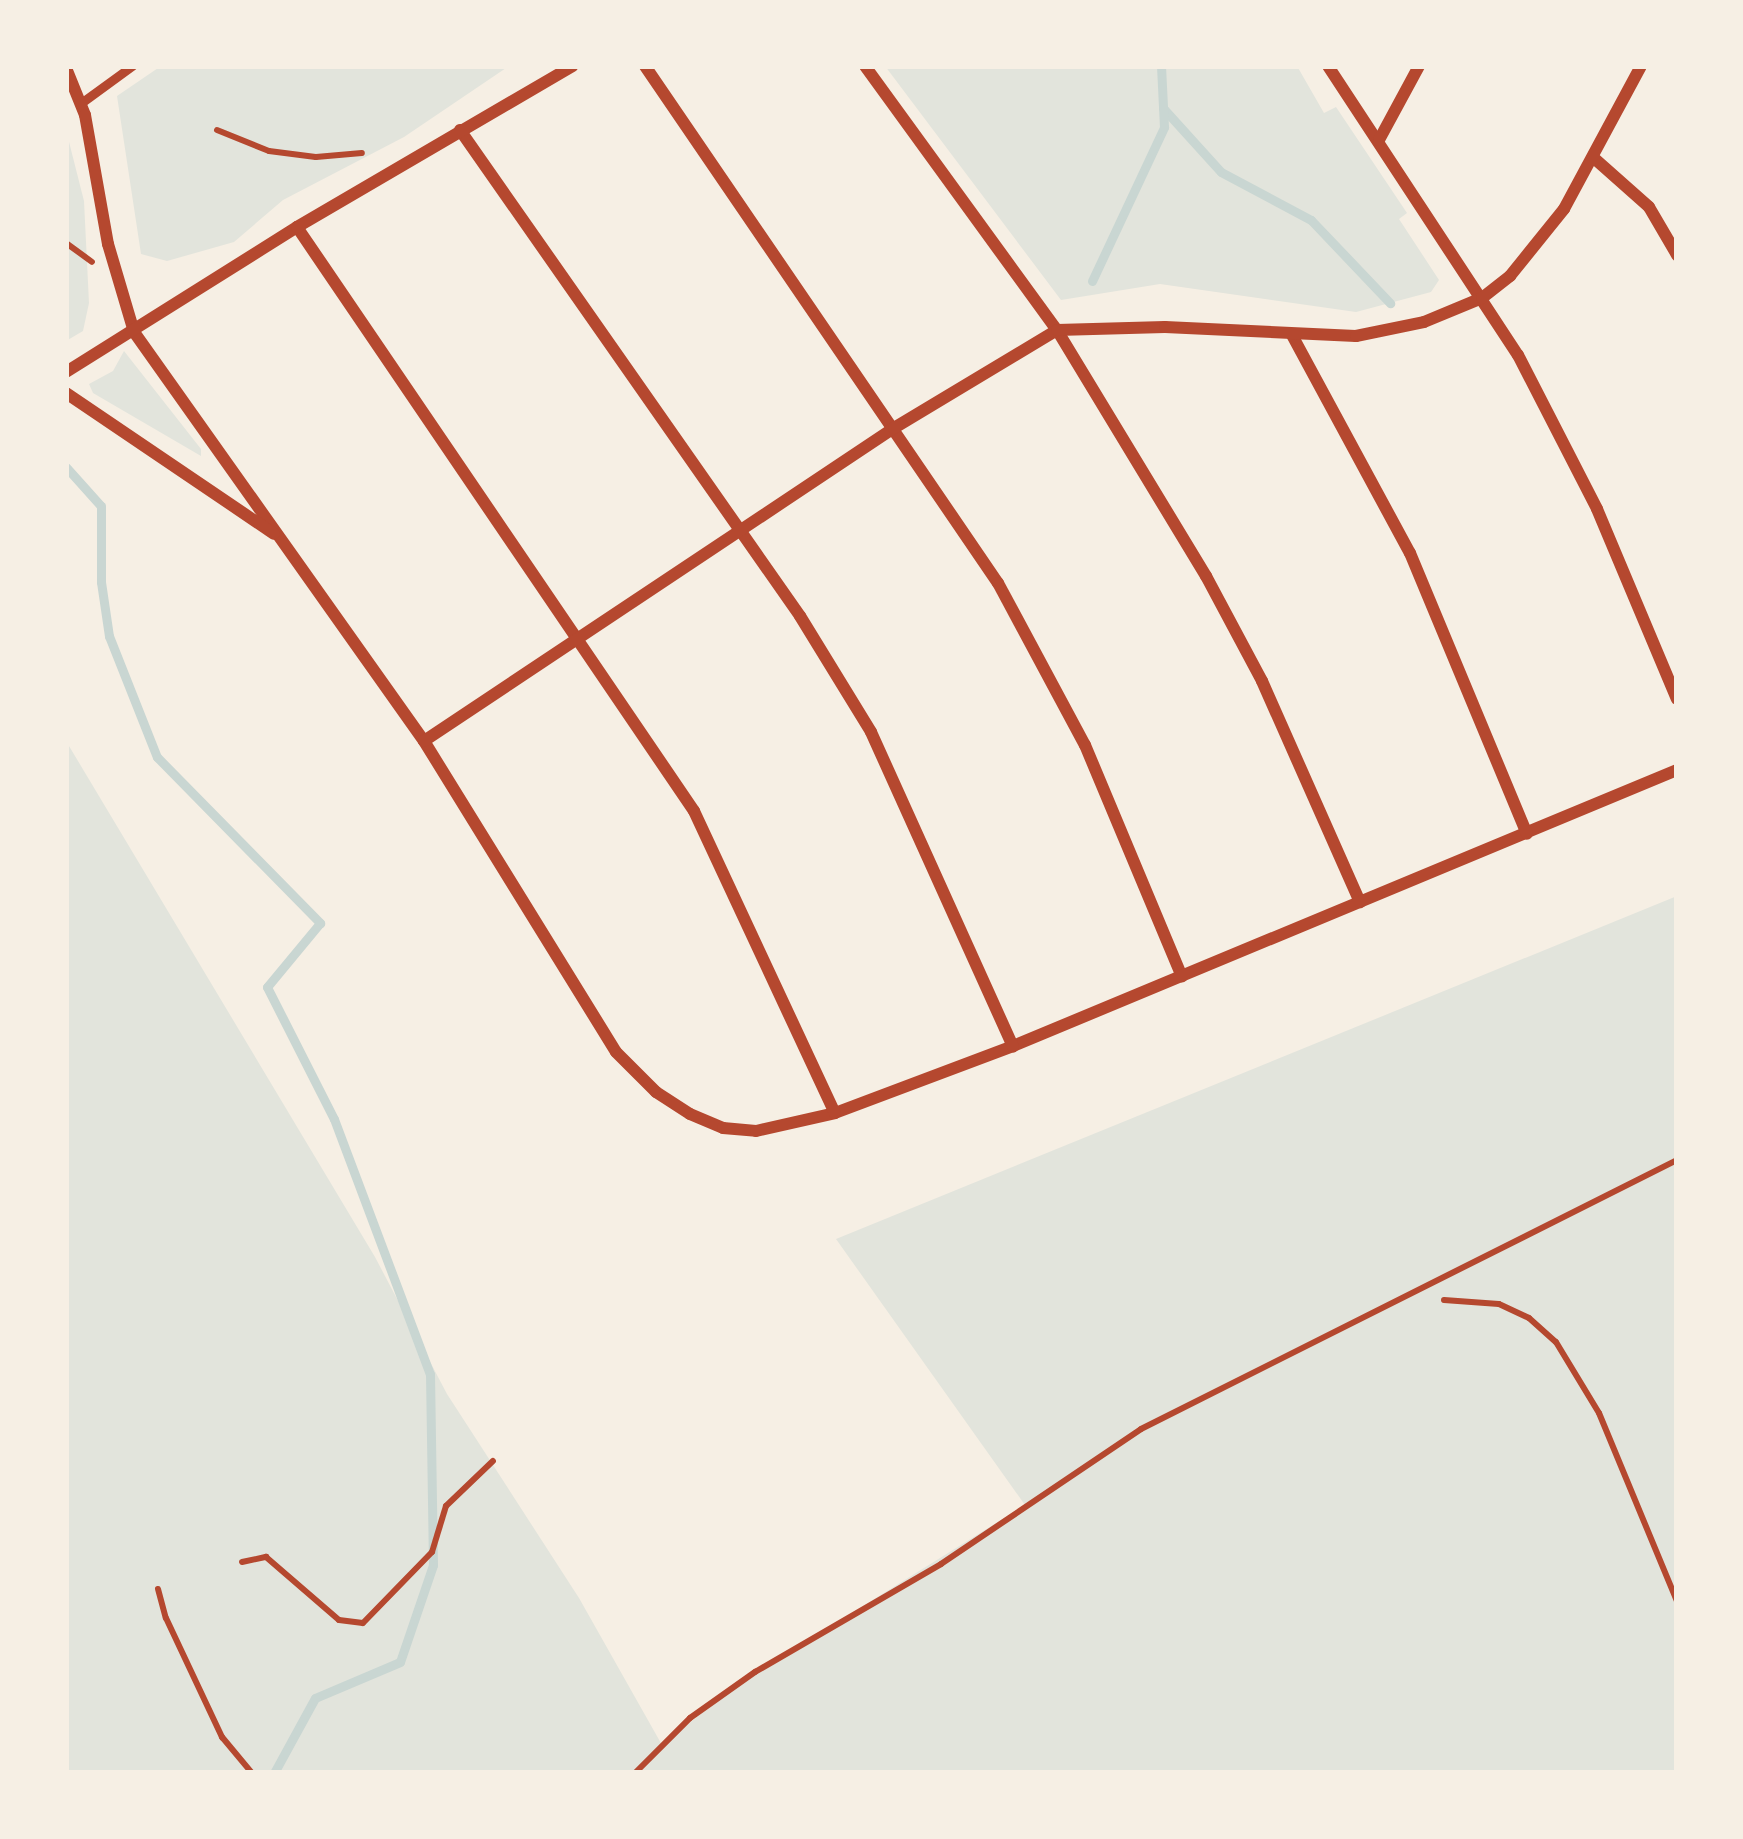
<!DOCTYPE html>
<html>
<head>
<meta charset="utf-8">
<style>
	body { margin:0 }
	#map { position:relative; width:1743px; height:1839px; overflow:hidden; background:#f6efe4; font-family:"Work Sans",sans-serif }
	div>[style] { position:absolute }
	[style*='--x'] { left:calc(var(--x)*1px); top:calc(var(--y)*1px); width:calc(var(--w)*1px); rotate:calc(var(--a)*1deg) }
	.green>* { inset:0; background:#e2e4dc }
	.stream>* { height:9px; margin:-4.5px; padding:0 4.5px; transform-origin:4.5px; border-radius:4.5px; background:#c9d6d2 }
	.path>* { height:6px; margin:-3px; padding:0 3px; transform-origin:3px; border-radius:3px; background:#b5482f }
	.service>* { height:6px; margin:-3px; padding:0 3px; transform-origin:3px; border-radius:3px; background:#b5482f }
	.pedestrian>* { height:9px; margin:-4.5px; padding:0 4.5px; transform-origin:4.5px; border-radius:4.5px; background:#b5482f }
	.minor>* { height:12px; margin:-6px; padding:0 6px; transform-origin:6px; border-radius:6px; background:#b5482f }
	span { translate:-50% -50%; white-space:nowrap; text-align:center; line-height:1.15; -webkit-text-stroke:12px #f6efe4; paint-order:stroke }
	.frame { position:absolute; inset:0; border:69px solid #f6efe4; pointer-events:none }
</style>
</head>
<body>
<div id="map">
	<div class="green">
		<div style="clip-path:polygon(161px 66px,509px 66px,404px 137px,283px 200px,234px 242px,167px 261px,141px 254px,117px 96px)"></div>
		<div style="clip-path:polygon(885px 66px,1297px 66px,1324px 113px,1336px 107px,1407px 213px,1399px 219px,1439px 280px,1431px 292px,1356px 312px,1160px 284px,1061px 300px)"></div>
		<div style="clip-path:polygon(66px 130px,84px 201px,89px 303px,83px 331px,66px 341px)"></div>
		<div style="clip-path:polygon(124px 351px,201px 449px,201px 456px,93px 393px,89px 384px,113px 371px)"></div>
		<div style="clip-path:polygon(66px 741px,375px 1257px,447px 1394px,579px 1598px,662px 1745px,738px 1684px,1025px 1505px,836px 1239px,1677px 896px,1677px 1773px,66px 1773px)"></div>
	</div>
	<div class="stream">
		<div style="--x:1163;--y:108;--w:86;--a:47.8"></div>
		<div style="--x:1221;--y:172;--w:102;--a:28.1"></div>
		<div style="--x:1311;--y:220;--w:115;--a:46.4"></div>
		<div style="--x:1092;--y:281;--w:170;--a:-64.9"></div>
		<div style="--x:1164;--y:127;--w:61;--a:-92.8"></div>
		<div style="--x:66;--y:467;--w:52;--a:48.1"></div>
		<div style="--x:101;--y:506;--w:76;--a:90"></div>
		<div style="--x:101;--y:582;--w:55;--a:81.6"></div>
		<div style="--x:109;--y:636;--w:130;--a:68.4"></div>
		<div style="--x:157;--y:757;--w:233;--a:45.5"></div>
		<div style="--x:320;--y:923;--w:83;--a:129.6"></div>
		<div style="--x:267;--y:987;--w:148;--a:63.1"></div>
		<div style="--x:334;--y:1119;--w:272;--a:69.4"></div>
		<div style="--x:430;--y:1374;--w:191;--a:89.1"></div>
		<div style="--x:433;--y:1565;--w:102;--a:108.8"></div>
		<div style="--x:400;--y:1662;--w:92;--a:157"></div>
		<div style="--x:315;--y:1698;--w:85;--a:118.7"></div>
	</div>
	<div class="path">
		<div style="--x:217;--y:130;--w:56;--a:22"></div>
		<div style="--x:269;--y:151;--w:47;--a:7.3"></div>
		<div style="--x:316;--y:157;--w:46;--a:-5"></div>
		<div style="--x:66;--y:243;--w:32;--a:36"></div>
		<div style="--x:1444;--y:1300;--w:55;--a:4.2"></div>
		<div style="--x:1499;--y:1304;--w:33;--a:25"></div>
		<div style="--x:1529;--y:1318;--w:36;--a:42"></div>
		<div style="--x:1556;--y:1342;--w:83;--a:58.8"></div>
		<div style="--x:1599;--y:1413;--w:204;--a:67.5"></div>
		<div style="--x:242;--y:1562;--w:25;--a:-12"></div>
		<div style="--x:266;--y:1557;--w:96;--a:40.8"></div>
		<div style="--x:339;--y:1620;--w:24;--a:7"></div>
		<div style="--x:363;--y:1623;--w:99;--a:-45.8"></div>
		<div style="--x:432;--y:1552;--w:48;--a:-73.1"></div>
		<div style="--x:446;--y:1506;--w:65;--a:-43.8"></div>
		<div style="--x:158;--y:1589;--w:30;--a:75"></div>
		<div style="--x:166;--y:1618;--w:132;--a:64.8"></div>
		<div style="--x:222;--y:1737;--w:47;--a:50.2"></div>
	</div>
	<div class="service">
		<div style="--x:635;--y:1773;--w:78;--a:-45"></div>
		<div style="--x:690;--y:1718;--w:80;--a:-35.3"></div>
		<div style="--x:755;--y:1672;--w:215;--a:-30.1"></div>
		<div style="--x:941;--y:1564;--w:241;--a:-34"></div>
		<div style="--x:1141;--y:1429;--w:600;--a:-26.65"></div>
	</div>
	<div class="pedestrian">
		<div style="--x:81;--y:103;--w:63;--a:-36"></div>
	</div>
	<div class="minor">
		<div style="--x:645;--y:66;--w:626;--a:55.68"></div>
		<div style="--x:998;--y:583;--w:184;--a:61.8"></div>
		<div style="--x:1085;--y:745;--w:251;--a:67.3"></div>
		<div style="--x:865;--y:66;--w:326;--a:54"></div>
		<div style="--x:1057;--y:330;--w:288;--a:58.8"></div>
		<div style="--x:1206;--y:576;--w:119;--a:61.9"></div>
		<div style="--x:1262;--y:681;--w:242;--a:66.1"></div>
		<div style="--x:1328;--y:66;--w:346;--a:56.7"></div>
		<div style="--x:1518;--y:355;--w:173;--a:62.8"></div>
		<div style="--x:1597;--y:509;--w:206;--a:67.2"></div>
		<div style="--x:66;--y:68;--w:51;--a:68"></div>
		<div style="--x:85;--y:115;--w:131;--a:79.9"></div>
		<div style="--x:108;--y:244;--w:92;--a:73.5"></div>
		<div style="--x:134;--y:332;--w:501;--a:54.66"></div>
		<div style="--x:424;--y:741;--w:365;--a:58.3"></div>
		<div style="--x:616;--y:1052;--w:57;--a:45"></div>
		<div style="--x:656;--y:1092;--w:40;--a:32.9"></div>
		<div style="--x:690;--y:1114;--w:36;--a:23"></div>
		<div style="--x:723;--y:1128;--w:33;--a:5"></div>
		<div style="--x:756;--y:1131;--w:81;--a:-12.8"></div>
		<div style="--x:835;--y:1113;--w:190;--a:-20.6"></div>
		<div style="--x:1013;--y:1046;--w:719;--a:-22.57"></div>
		<div style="--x:460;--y:130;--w:593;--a:55.02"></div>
		<div style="--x:800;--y:616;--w:136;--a:58.5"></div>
		<div style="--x:871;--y:732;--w:345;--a:65.7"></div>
		<div style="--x:1379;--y:140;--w:84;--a:-61.6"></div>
		<div style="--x:1595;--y:159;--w:72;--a:41.6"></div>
		<div style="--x:1649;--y:207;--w:56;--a:59.7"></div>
		<div style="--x:297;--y:227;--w:706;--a:55.79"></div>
		<div style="--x:694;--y:811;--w:333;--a:65"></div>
		<div style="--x:1292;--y:335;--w:248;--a:61.6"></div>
		<div style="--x:1410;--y:553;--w:304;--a:67.4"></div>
		<div style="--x:66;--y:372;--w:273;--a:-32.1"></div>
		<div style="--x:297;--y:227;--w:319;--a:-30.3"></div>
		<div style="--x:66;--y:393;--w:251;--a:34.1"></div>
		<div style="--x:424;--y:741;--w:565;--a:-33.66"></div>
		<div style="--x:894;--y:428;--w:190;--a:-31"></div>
		<div style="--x:1057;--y:330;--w:108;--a:-1.6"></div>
		<div style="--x:1165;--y:327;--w:191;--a:2.7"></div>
		<div style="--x:1356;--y:336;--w:69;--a:-11.6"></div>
		<div style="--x:1424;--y:322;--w:63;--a:-22.5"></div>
		<div style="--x:1482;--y:298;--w:36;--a:-38"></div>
		<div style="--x:1510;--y:276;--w:86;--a:-51.1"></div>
		<div style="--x:1564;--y:209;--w:162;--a:-61.7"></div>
	</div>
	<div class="frame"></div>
</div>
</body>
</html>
